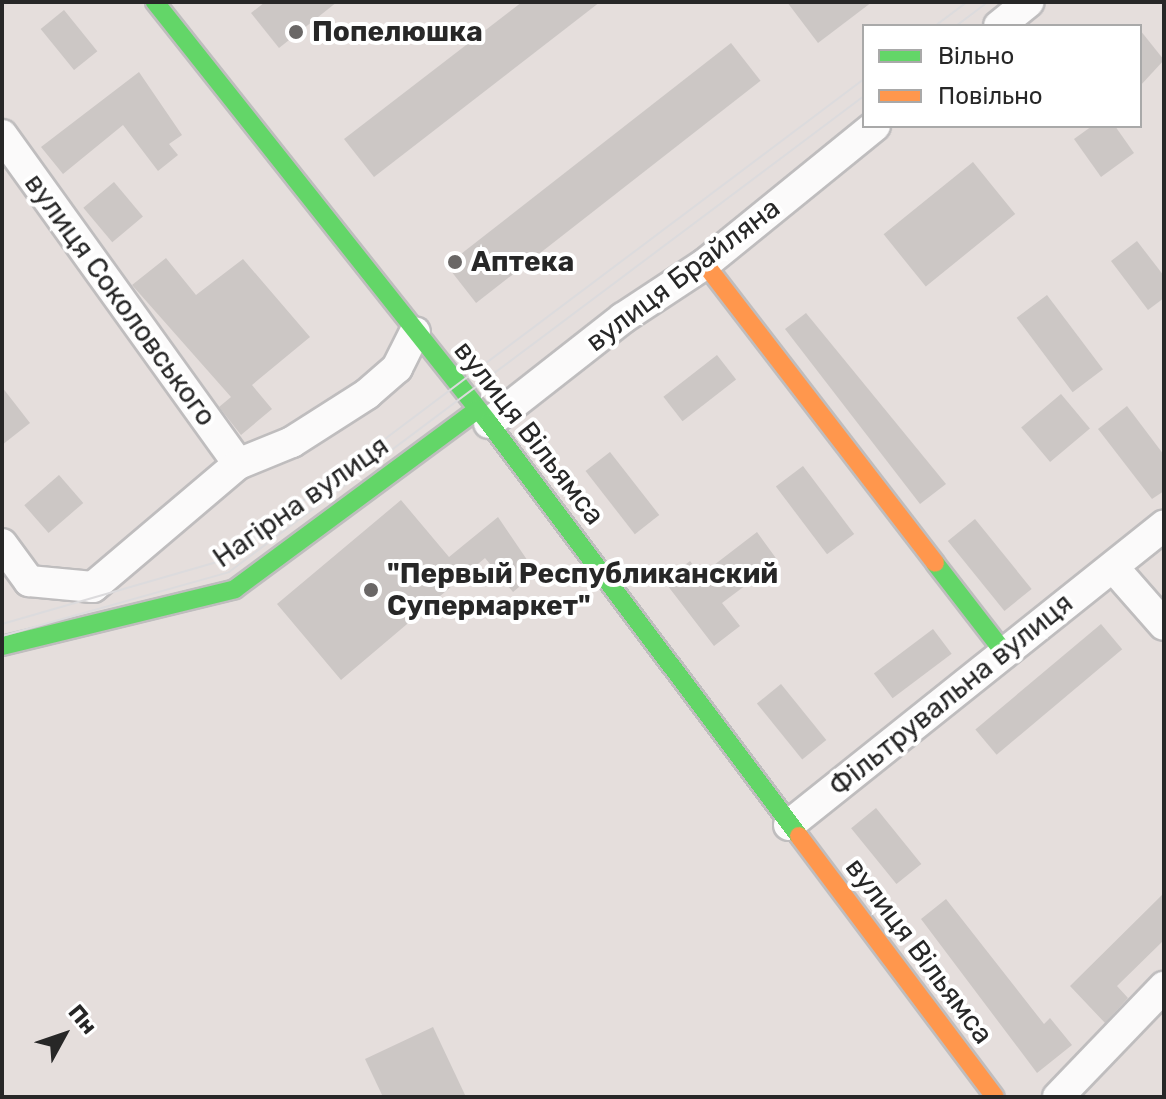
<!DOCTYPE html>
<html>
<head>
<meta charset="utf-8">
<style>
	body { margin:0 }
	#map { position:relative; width:1166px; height:1099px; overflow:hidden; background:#e5dedc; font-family:Rubik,sans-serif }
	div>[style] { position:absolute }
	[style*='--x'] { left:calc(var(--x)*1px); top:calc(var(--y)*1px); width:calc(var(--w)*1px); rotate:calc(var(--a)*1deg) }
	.building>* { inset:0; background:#ccc7c5; transform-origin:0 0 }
	.roads { filter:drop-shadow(2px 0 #bfbdbe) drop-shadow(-2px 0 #bfbdbe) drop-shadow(0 2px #bfbdbe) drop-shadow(0 -2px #bfbdbe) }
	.street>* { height:30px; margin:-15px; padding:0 15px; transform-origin:15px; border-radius:15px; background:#fbfafa }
	.fast>* { height:18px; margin:-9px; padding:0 9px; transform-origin:9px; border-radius:9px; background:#63d668 }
	.slow>* { height:18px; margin:-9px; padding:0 9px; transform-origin:9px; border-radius:9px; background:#ff974d }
	.tram>* { height:2px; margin:-1px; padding:0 1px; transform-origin:1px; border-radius:1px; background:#dcdbdd }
	.dots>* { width:22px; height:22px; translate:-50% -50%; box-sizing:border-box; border:4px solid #fff; border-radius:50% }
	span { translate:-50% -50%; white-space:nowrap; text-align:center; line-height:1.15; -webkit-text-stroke:8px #fff; paint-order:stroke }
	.poi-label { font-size:28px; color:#272727; font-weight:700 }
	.left { translate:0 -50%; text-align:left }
	.street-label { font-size:28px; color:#272727 }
	.frame { position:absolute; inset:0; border:4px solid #272727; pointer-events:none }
	.legend { position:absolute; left:862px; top:24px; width:280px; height:104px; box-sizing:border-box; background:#fff; border:2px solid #a9a9a9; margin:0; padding:10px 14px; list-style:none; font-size:24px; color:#272727 }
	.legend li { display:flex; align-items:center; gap:16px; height:40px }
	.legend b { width:40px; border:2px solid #a9a9a9 }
	.north { position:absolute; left:24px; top:995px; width:80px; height:80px; -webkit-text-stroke:6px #fff; paint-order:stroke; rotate:50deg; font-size:22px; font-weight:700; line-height:32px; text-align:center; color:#272727 }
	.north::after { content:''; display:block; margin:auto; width:28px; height:36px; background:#272727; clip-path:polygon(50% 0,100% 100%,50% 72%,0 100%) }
</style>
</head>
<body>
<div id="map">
	<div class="building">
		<div style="clip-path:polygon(265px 2px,337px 2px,279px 48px,251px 13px)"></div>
		<div style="clip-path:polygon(522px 2px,600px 2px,374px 177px,344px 139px)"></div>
		<div style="clip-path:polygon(787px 2px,872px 2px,818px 43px)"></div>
		<div style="left:64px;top:10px;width:53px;height:30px;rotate:51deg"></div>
		<div style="clip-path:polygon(1140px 30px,1164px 60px,1140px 86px)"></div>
		<div style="left:731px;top:43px;width:48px;height:361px;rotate:52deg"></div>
		<div style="clip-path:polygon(139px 72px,182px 135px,169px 144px,178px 155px,158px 171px,123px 125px,63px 174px,41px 147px)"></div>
		<div style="clip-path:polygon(1092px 126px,1115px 126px,1134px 153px,1101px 177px,1074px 139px)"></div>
		<div style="left:973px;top:162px;width:67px;height:115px;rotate:51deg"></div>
		<div style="left:114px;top:182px;width:45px;height:40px;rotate:50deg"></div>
		<div style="clip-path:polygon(1137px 241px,1164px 276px,1164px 298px,1148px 310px,1111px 261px)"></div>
		<div style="clip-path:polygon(166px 258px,196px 295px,243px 259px,310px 337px,252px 385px,272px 409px,241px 435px,219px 407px,231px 397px,132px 285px)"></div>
		<div style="left:1047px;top:295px;width:93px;height:38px;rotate:53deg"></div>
		<div style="clip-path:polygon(806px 313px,946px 484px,920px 504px,785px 329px)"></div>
		<div style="left:717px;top:355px;width:31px;height:68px;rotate:52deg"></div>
		<div style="clip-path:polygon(2px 387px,30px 423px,2px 445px)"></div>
		<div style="left:1061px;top:394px;width:45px;height:52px;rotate:50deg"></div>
		<div style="clip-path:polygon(1127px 406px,1164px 455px,1164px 491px,1152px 499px,1098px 429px)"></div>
		<div style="left:610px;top:452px;width:80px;height:31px;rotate:52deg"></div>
		<div style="left:803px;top:466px;width:85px;height:34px;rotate:53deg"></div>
		<div style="left:59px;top:475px;width:37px;height:46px;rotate:49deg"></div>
		<div style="clip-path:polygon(401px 500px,449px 557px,498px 517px,536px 573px,513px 592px,485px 558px,341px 680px,277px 604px)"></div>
		<div style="left:975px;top:519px;width:90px;height:35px;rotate:51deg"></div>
		<div style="clip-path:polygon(757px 532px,778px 561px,722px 603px,740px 626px,714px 646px,664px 581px,690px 561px,701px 575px)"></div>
		<div style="left:1101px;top:624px;width:33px;height:164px;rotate:50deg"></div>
		<div style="left:933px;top:629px;width:31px;height:74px;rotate:53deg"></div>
		<div style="left:781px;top:684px;width:72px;height:31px;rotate:51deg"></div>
		<div style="left:876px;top:808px;width:72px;height:32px;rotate:51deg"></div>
		<div style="clip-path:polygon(1164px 893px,1164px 940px,1117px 986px,1128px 998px,1105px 1023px,1070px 986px)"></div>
		<div style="clip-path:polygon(946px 899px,1044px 1024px,1050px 1018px,1072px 1045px,1037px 1073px,921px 919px)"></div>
		<div style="clip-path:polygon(433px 1027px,466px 1097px,383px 1097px,365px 1059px)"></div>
	</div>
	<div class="roads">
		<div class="street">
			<div style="--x:999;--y:26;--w:38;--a:-39"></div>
			<div style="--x:2;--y:135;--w:405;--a:54.3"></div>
			<div style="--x:489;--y:423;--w:170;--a:-38.1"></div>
			<div style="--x:623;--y:318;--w:98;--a:-33.4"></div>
			<div style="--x:705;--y:264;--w:219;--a:-39.1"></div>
			<div style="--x:2;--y:544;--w:46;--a:53.9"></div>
			<div style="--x:29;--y:581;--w:64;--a:5.4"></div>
			<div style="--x:93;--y:587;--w:190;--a:-40.3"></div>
			<div style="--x:238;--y:464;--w:58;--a:-22.2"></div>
			<div style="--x:292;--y:442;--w:89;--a:-32.6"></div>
			<div style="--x:367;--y:394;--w:40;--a:-41"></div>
			<div style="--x:397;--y:368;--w:40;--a:-63.4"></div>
			<div style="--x:1113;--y:567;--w:77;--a:48.7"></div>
			<div style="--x:789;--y:825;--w:480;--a:-38.6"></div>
			<div style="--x:1058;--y:1097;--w:153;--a:-46.1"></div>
		</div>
		<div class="fast">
			<div style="--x:155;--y:2;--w:537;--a:51.57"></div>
			<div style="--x:489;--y:423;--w:516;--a:53.11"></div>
			<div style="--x:935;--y:563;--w:111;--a:52.3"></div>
			<div style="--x:2;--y:646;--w:240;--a:-13.7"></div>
			<div style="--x:235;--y:589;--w:302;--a:-36.5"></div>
		</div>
		<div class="slow">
			<div style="--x:705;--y:264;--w:377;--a:52.4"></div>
			<div style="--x:799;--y:836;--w:326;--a:53.1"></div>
		</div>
	</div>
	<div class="tram">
		<div style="--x:935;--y:26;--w:40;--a:-37"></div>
		<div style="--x:956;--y:26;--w:40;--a:-37"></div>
		<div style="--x:2;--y:624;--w:231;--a:-16.1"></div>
		<div style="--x:224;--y:560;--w:801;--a:-36.93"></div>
		<div style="--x:2;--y:636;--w:236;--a:-15.7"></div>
		<div style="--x:229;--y:572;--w:794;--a:-36.86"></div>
	</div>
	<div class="dots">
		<div style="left:296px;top:32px;background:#6a6766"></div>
		<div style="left:455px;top:262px;background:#6a6766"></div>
		<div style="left:371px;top:590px;background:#6a6766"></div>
	</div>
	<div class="poi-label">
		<span class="left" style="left:312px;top:32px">Попелюшка</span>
		<span class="left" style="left:471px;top:262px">Аптека</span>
		<span class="left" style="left:387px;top:590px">"Первый Республиканский<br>Супермаркет"</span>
	</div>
	<div class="street-label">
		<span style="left:683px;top:275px;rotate:-37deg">вулиця Брайляна</span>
		<span style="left:120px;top:300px;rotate:54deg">вулиця Соколовського</span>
		<span style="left:529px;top:433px;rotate:52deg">вулиця Вільямса</span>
		<span style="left:301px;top:502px;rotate:-35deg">Нагірна вулиця</span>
		<span style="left:951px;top:695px;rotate:-39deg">Фільтрувальна вулиця</span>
		<span style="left:919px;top:951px;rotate:53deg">вулиця Вільямса</span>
	</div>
	<div class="frame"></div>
	<ul class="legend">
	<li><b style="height:10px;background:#63d668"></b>Вільно</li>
	<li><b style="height:10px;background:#ff974d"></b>Повільно</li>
	</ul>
	<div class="north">Пн</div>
</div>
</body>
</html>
